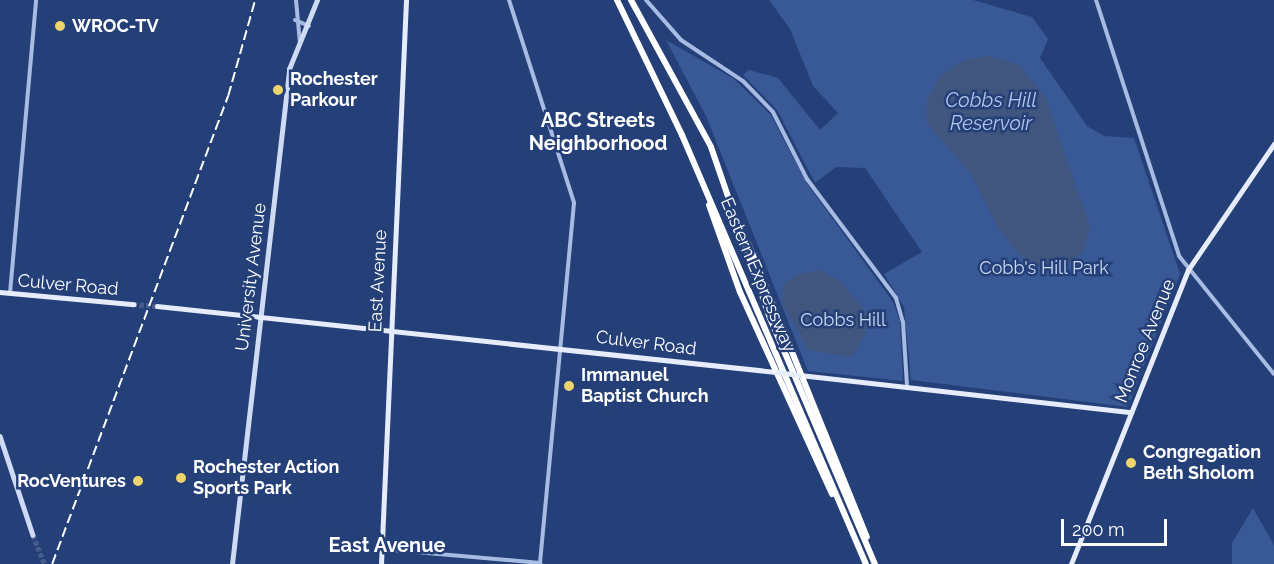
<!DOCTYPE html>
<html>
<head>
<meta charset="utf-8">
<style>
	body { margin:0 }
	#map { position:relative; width:1274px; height:564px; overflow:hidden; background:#254078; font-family:Raleway,sans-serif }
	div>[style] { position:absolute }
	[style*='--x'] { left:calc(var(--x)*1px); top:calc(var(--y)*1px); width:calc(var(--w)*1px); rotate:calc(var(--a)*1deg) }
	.green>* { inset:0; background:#385995 }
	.water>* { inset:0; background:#41567e }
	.secondary-tunnel>* { height:4.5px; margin-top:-2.25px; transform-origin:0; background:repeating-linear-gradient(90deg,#465d8c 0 4.5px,transparent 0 6.5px) }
	.primary-tunnel>* { height:4.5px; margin-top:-2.25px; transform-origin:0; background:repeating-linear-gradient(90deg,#465d8c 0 4.5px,transparent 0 6.5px) }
	.tertiary>* { height:4px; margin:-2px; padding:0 2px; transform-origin:2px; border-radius:2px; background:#a6bce3 }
	.secondary>* { height:4.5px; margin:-2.25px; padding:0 2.25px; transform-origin:2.25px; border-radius:2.25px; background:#cfdbf3 }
	.primary>* { height:4.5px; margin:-2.25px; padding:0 2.25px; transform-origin:2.25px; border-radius:2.25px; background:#e6ecfc }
	.motorway>* { height:6px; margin:-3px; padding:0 3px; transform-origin:3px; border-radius:3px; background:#fff }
	.rail>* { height:1.5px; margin-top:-0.75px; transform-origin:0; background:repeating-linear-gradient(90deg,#fff 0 10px,transparent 0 14.5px) }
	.primary-bridge>* { height:4.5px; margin:-2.25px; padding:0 2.25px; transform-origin:2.25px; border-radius:2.25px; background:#e6ecfc }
	.dots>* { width:16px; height:16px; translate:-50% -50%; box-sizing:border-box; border:3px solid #254078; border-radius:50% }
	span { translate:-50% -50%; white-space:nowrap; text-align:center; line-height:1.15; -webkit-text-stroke:5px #254078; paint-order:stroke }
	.poi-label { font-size:18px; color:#fff; font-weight:700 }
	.left { translate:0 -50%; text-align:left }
	.right { translate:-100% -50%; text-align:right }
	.park-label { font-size:18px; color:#c9d7f3 }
	.street-label { font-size:18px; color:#fff }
	.water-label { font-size:20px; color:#b1c6eb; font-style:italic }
	.neighbourhood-label { font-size:20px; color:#fff; font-weight:700 }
	.scale { position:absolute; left:1061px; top:519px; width:106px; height:27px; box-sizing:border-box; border:3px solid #fff; border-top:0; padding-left:8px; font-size:18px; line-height:21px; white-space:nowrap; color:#fff; -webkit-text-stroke:4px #254078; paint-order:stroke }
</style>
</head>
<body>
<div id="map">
	<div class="green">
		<div style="clip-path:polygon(769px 0,973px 0,1032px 17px,1048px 39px,1040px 58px,1087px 126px,1104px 136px,1134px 138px,1180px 274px,1128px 407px,911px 380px,904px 307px,884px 274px,922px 252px,865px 168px,836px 167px,815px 183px,777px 110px,743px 75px,749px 70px,778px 78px,820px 130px,838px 113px,813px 86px,790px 29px)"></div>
		<div style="clip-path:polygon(666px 40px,734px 79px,771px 115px,806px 182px,893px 302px,900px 321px,903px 381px,808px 371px,706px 116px)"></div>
		<div style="clip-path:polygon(1253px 508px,1274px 545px,1274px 564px,1232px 564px,1232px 543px)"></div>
	</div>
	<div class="water">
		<div style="clip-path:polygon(988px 56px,1019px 65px,1045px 96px,1090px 227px,1083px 252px,1065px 266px,1042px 268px,1019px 254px,996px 224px,970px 172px,927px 123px,927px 100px,940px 77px,963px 61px)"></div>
		<div style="clip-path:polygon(821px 270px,840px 281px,866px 312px,865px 334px,852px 357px,809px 350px,782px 303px,784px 284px,798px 274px)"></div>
	</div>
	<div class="secondary-tunnel">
		<div style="--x:33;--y:535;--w:31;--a:68"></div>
	</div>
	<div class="primary-tunnel">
		<div style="--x:133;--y:304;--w:24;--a:5"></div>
	</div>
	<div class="tertiary">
		<div style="--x:296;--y:0;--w:43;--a:84.7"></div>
		<div style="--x:509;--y:0;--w:213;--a:72.2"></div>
		<div style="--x:574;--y:203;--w:363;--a:95.4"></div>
		<div style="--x:646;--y:0;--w:53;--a:48.8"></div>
		<div style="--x:681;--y:40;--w:74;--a:33.5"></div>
		<div style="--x:743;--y:81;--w:43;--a:45.9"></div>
		<div style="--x:773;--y:112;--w:75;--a:63.1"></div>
		<div style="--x:807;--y:179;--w:149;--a:53.2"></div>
		<div style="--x:896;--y:298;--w:25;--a:74"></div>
		<div style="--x:903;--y:322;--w:64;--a:86.4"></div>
		<div style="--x:1096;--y:0;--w:269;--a:72"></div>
		<div style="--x:1179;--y:256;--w:151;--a:51.2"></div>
		<div style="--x:295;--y:20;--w:15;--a:23"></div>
		<div style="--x:10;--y:293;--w:294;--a:-84.9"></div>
		<div style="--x:381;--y:549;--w:160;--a:5"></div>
	</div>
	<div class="secondary">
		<div style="--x:0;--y:436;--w:104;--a:71.6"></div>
		<div style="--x:232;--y:564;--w:498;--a:-83.4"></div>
		<div style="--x:289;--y:69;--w:74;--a:-67.9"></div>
	</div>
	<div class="primary">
		<div style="--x:0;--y:292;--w:134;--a:5.2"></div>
		<div style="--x:157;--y:306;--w:624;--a:6.08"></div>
		<div style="--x:800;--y:375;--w:333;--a:6.4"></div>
		<div style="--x:381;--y:564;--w:565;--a:-87.46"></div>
		<div style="--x:1071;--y:564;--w:316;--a:-68.3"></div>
		<div style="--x:1188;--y:270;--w:153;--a:-55.7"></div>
	</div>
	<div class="motorway">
		<div style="--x:617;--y:0;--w:150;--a:64.3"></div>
		<div style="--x:682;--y:135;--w:467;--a:66.8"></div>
		<div style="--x:631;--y:0;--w:167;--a:61.4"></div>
		<div style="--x:711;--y:147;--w:181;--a:71"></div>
		<div style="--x:770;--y:318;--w:267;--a:66.9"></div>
		<div style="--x:709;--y:205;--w:92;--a:70.4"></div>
		<div style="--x:740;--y:292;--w:222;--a:65.5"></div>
		<div style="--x:748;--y:243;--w:317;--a:68"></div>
	</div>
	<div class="rail">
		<div style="--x:52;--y:564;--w:500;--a:-69.4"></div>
		<div style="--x:228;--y:96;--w:100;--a:-74.3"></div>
	</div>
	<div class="primary-bridge">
		<div style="--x:777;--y:372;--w:22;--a:8"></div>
	</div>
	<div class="dots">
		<div style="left:60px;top:26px;background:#edd46b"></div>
		<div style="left:278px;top:90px;background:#edd46b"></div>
		<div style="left:569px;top:386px;background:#edd46b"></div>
		<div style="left:1131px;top:463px;background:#edd46b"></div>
		<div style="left:181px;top:478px;background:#edd46b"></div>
		<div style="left:138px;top:481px;background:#edd46b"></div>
	</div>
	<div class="poi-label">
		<span class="left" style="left:72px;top:26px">WROC-TV</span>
		<span class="left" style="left:290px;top:90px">Rochester<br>Parkour</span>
		<span class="left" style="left:581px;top:386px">Immanuel<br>Baptist Church</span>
		<span class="left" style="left:1143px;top:463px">Congregation<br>Beth Sholom</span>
		<span class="left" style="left:193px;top:478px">Rochester Action<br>Sports Park</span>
		<span class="right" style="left:126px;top:481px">RocVentures</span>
	</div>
	<div class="park-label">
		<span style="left:1044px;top:268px">Cobb's Hill Park</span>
		<span style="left:843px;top:320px">Cobbs Hill</span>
	</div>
	<div class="street-label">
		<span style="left:758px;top:275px;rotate:67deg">Eastern Expressway</span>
		<span style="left:251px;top:277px;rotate:-83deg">University Avenue</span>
		<span style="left:378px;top:281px;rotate:-87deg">East Avenue</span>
		<span style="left:68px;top:285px;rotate:5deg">Culver Road</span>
		<span style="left:1145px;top:341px;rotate:-68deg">Monroe Avenue</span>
		<span style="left:646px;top:343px;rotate:7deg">Culver Road</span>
	</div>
	<div class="water-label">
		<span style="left:991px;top:112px">Cobbs Hill<br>Reservoir</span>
	</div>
	<div class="neighbourhood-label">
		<span style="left:598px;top:132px">ABC Streets<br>Neighborhood</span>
		<span style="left:387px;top:545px">East Avenue</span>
	</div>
	<div class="scale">200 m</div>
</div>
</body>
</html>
